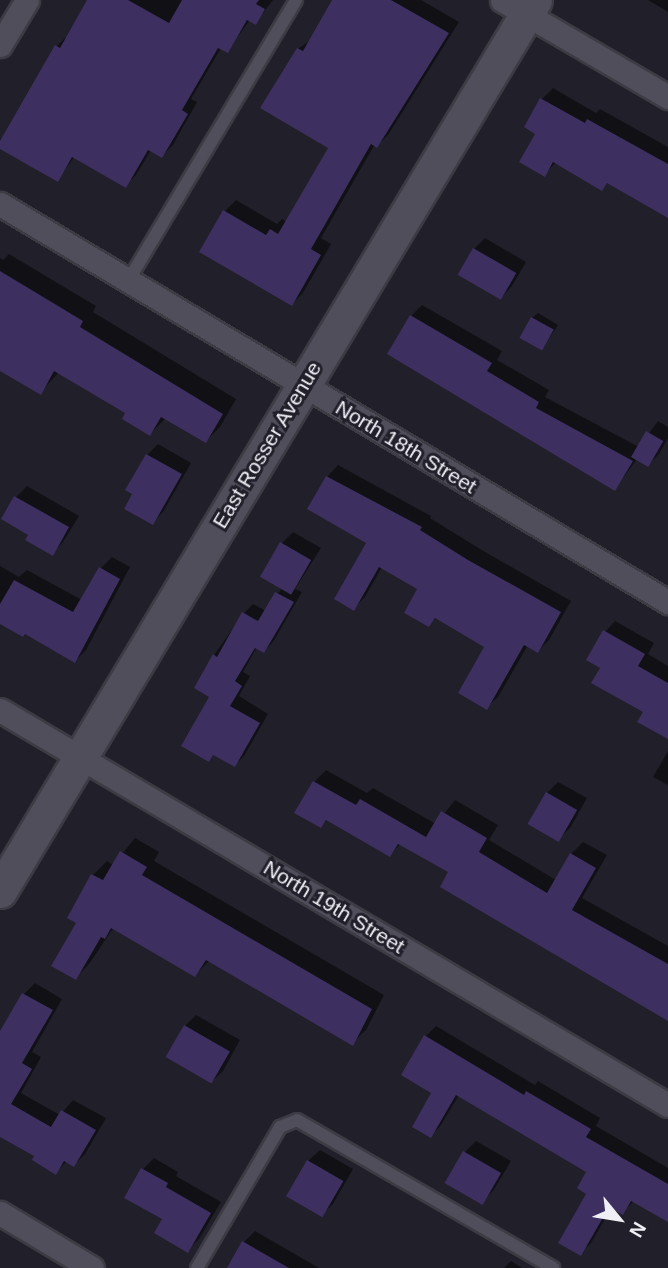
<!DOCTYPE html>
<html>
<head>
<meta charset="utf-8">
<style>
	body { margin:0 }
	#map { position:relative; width:668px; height:1268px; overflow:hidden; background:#211f29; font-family:Arial,sans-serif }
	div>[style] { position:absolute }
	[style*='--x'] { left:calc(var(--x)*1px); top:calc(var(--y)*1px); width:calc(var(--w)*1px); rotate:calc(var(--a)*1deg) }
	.shadow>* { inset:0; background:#0007 }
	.building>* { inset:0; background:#3d2f60; transform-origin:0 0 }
	.roads { filter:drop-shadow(2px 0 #3d3b44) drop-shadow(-2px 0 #3d3b44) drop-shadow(0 2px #3d3b44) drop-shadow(0 -2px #3d3b44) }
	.lane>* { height:12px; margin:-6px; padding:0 6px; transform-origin:6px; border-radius:6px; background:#504e5a }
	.street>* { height:23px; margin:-11.5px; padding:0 11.5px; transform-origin:11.5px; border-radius:11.5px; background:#504e5a }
	.secondary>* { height:33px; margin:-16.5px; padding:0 16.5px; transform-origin:16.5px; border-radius:16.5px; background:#504e5a }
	span { translate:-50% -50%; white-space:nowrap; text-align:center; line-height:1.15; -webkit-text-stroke:6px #211f29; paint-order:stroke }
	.street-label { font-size:21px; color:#f0eff6 }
	.north { position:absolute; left:584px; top:1184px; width:70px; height:70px; -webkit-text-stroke:5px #211f29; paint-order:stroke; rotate:120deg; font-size:19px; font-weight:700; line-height:28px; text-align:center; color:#f0eff6 }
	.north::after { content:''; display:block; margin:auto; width:24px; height:32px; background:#f0eff6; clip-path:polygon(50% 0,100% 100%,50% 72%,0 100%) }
</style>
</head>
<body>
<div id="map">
	<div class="shadow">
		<div style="clip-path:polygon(90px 0,273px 0,255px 23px,250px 20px,227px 51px,221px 48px,191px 99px,197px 102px,173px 145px,162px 156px,151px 150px,136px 175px,126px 185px,75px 156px,57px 180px,0 147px,57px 46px,68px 35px)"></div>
		<div style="clip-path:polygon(334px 0,421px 0,459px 22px,388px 135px,377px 146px,375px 144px,321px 238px,331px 244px,303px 293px,292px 304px,225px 211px,236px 200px,277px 224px,282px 219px,287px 222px,330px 147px,298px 49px,312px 39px)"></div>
		<div style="clip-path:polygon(648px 0,668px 0,668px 12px)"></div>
		<div style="clip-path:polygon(553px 88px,596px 113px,600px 109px,668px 147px,668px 216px,608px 182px,602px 189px,556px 162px,545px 174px,538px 133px,526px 126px,542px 99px)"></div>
		<div style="clip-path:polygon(485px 238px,526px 262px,512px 286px,501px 298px,474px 249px)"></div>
		<div style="clip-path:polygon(9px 254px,96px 306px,93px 312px,236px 399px,220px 427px,206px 441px,166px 418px,150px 434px,128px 412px,59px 372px,40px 393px,0 369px,0 258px,3px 260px)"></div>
		<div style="clip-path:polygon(422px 305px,502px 351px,497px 360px,549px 390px,545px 397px,639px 447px,658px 421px,668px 427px,668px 438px,659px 454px,648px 465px,637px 459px,615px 489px,411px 316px)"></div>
		<div style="clip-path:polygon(538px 313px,558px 325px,542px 349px,532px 318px)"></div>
		<div style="clip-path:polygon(158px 444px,191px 463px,163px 512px,152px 523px,135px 493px,147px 455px)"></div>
		<div style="clip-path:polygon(338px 465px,431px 516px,430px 518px,480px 549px,571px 601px,549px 640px,538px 651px,528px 645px,498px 697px,486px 708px,487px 646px,437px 617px,429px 625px,419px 589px,382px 567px,365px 597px,354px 608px,368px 542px,327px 477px)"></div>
		<div style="clip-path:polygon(27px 486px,79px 516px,63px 542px,52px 554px,30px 534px,3px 519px,16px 497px)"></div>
		<div style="clip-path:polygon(293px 532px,321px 548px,295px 589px,302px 592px,273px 642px,264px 651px,257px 647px,243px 672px,250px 676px,239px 696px,268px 714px,244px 756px,235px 765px,215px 754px,208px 760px,214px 655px,244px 613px,253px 604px,266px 611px,282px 588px,282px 543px)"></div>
		<div style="clip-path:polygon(112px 557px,130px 567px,86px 650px,75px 661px,26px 632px,0 622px,0 566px,19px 577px,27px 570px,82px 600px,101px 568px)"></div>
		<div style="clip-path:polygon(615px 621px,654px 643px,648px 654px,668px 666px,668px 737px,602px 667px,605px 632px)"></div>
		<div style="clip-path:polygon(668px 751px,668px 785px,653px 777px)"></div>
		<div style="clip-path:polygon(326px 770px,367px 793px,373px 788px,436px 824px,455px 800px,498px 825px,489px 840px,556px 880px,571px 854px,583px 842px,607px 855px,582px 898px,668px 946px,668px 1020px,451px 872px,401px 843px,390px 855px,328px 819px,321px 826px,297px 812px,314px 782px)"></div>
		<div style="clip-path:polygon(558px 782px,587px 798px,570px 828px,558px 839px,547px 793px)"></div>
		<div style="clip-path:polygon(135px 838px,159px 852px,154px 861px,384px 995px,366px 1030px,352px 1043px,210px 960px,195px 975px,114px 927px,89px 964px,76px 978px,78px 923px,69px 917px,93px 875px,107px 861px,113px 865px)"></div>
		<div style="clip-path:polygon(35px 983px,62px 999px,32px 1052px,41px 1057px,21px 1093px,60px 1115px,73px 1100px,106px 1118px,85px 1154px,74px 1165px,67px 1161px,56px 1172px,36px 1156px,0 1135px,0 1033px,24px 994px)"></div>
		<div style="clip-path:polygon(196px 1015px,240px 1040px,223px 1071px,211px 1082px,185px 1026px)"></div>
		<div style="clip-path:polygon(436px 1026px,535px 1085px,538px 1081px,600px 1118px,596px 1126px,668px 1168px,668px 1220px,634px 1201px,622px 1213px,612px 1207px,591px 1243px,580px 1254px,589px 1171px,459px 1095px,441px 1125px,431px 1136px,434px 1092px,425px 1037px)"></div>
		<div style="clip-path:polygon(476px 1141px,511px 1161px,493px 1191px,482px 1202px,465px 1152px)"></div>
		<div style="clip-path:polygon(320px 1150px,353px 1169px,333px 1204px,321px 1215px,308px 1161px)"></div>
		<div style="clip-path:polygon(154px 1158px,178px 1172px,176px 1176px,221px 1202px,199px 1239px,188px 1250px,164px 1219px,143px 1169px)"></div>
		<div style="clip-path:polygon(255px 1231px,319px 1268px,229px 1268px,244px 1242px)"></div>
		<div style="clip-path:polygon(511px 1261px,522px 1268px,504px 1268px)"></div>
	</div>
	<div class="building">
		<div style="clip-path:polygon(87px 0,128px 0,169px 23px,182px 0,259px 0,256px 4px,265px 9px,256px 25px,247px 20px,228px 53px,218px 48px,182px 110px,188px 114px,162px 158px,148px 150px,126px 188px,72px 157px,58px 182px,0 149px,0 141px,55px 45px,60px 48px)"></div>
		<div style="clip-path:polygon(332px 0,391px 0,449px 33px,377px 148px,371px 144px,311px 249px,321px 255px,292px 306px,199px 252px,223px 210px,266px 235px,270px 229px,278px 234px,328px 148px,260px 108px,297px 48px,303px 51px)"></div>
		<div style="clip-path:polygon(540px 98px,585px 123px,587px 119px,668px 164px,668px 218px,607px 183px,602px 191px,553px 162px,545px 177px,519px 162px,535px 134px,524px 127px)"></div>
		<div style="left:473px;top:248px;width:50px;height:31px;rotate:30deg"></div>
		<div style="clip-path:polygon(0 271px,83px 321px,80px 327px,223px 414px,206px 443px,161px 417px,150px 436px,122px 419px,125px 413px,54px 371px,41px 395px,0 371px)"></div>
		<div style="clip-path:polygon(410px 315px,492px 363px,487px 371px,539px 402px,536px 408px,633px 461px,615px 491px,387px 354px)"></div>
		<div style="left:531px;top:317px;width:26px;height:24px;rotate:29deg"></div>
		<div style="left:646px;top:431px;width:20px;height:30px;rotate:30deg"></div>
		<div style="clip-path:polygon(146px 454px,182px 474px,153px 525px,124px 509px,132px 494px,125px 490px)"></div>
		<div style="clip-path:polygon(326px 476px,422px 527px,420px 530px,468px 560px,561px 612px,538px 653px,524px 645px,487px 710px,458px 693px,484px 647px,435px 618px,429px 627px,404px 613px,417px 589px,379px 567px,354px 611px,334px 599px,366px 543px,307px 509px)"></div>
		<div style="clip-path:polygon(14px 496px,69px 527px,53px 556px,25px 540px,28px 535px,1px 519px)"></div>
		<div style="left:280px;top:542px;width:36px;height:40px;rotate:30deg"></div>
		<div style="clip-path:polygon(99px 567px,120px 579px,75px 663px,25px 634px,23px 637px,0 624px,0 604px,14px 580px,73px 612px)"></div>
		<div style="clip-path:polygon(275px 592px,294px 602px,264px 653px,255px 648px,235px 681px,242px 686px,230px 706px,260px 723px,235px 767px,213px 755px,209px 762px,181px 746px,209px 697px,194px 688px,213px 654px,217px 657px,242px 612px,258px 621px)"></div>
		<div style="clip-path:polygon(603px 630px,645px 654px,638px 666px,668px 683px,668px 739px,637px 722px,643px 712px,591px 683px,600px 668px,586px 660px)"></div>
		<div style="clip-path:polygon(313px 781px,356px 805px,360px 799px,426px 837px,441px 811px,487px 838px,479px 852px,547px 893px,570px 853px,596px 868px,572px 910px,668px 964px,668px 1021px,440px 887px,448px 872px,398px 844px,390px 857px,326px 820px,321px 828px,294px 813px)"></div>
		<div style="left:546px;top:792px;width:36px;height:37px;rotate:30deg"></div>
		<div style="clip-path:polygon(120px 851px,147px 867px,142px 875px,372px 1009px,353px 1046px,206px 960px,195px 977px,111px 928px,105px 939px,101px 937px,76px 980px,51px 966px,76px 923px,67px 918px,91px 874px,103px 880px)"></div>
		<div style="clip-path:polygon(22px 993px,53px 1010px,22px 1063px,32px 1069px,11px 1104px,51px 1127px,61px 1110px,96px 1130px,74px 1167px,64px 1161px,56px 1175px,32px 1160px,34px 1156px,0 1137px,0 1031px)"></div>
		<div style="left:184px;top:1025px;width:53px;height:37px;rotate:30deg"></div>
		<div style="clip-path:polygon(424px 1035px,524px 1095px,526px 1091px,591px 1129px,586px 1137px,668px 1184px,668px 1222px,631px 1201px,623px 1215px,609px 1207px,581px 1256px,558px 1243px,586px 1194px,577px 1188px,586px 1172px,456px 1095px,431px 1138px,412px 1127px,431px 1093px,401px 1075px)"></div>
		<div style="left:463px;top:1151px;width:44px;height:37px;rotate:30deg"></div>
		<div style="left:307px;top:1160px;width:42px;height:42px;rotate:30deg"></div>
		<div style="clip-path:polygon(141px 1168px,168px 1183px,166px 1187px,211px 1213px,188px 1253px,154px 1233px,162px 1219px,124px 1198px)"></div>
		<div style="clip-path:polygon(242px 1241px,289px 1268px,227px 1268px)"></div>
	</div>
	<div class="roads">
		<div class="lane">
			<div style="--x:128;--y:281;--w:327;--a:-59.1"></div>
			<div style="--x:197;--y:1268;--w:164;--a:-59.5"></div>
			<div style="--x:280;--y:1127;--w:18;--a:-22"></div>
			<div style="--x:297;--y:1120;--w:296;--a:30"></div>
		</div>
		<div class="street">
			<div style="--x:502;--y:0;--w:192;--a:30.3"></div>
			<div style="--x:0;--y:45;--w:52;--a:-59"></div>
			<div style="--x:0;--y:204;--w:778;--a:30.79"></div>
			<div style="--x:0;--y:710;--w:776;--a:30.6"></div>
			<div style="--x:0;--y:1213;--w:107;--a:30.9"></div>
		</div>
		<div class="secondary">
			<div style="--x:0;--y:891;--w:1039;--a:-59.02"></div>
		</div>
	</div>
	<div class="street-label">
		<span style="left:267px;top:445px;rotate:-59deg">East Rosser Avenue</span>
		<span style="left:406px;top:447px;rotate:31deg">North 18th Street</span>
		<span style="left:334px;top:907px;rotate:31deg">North 19th Street</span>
	</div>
	<div class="north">N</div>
</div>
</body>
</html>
